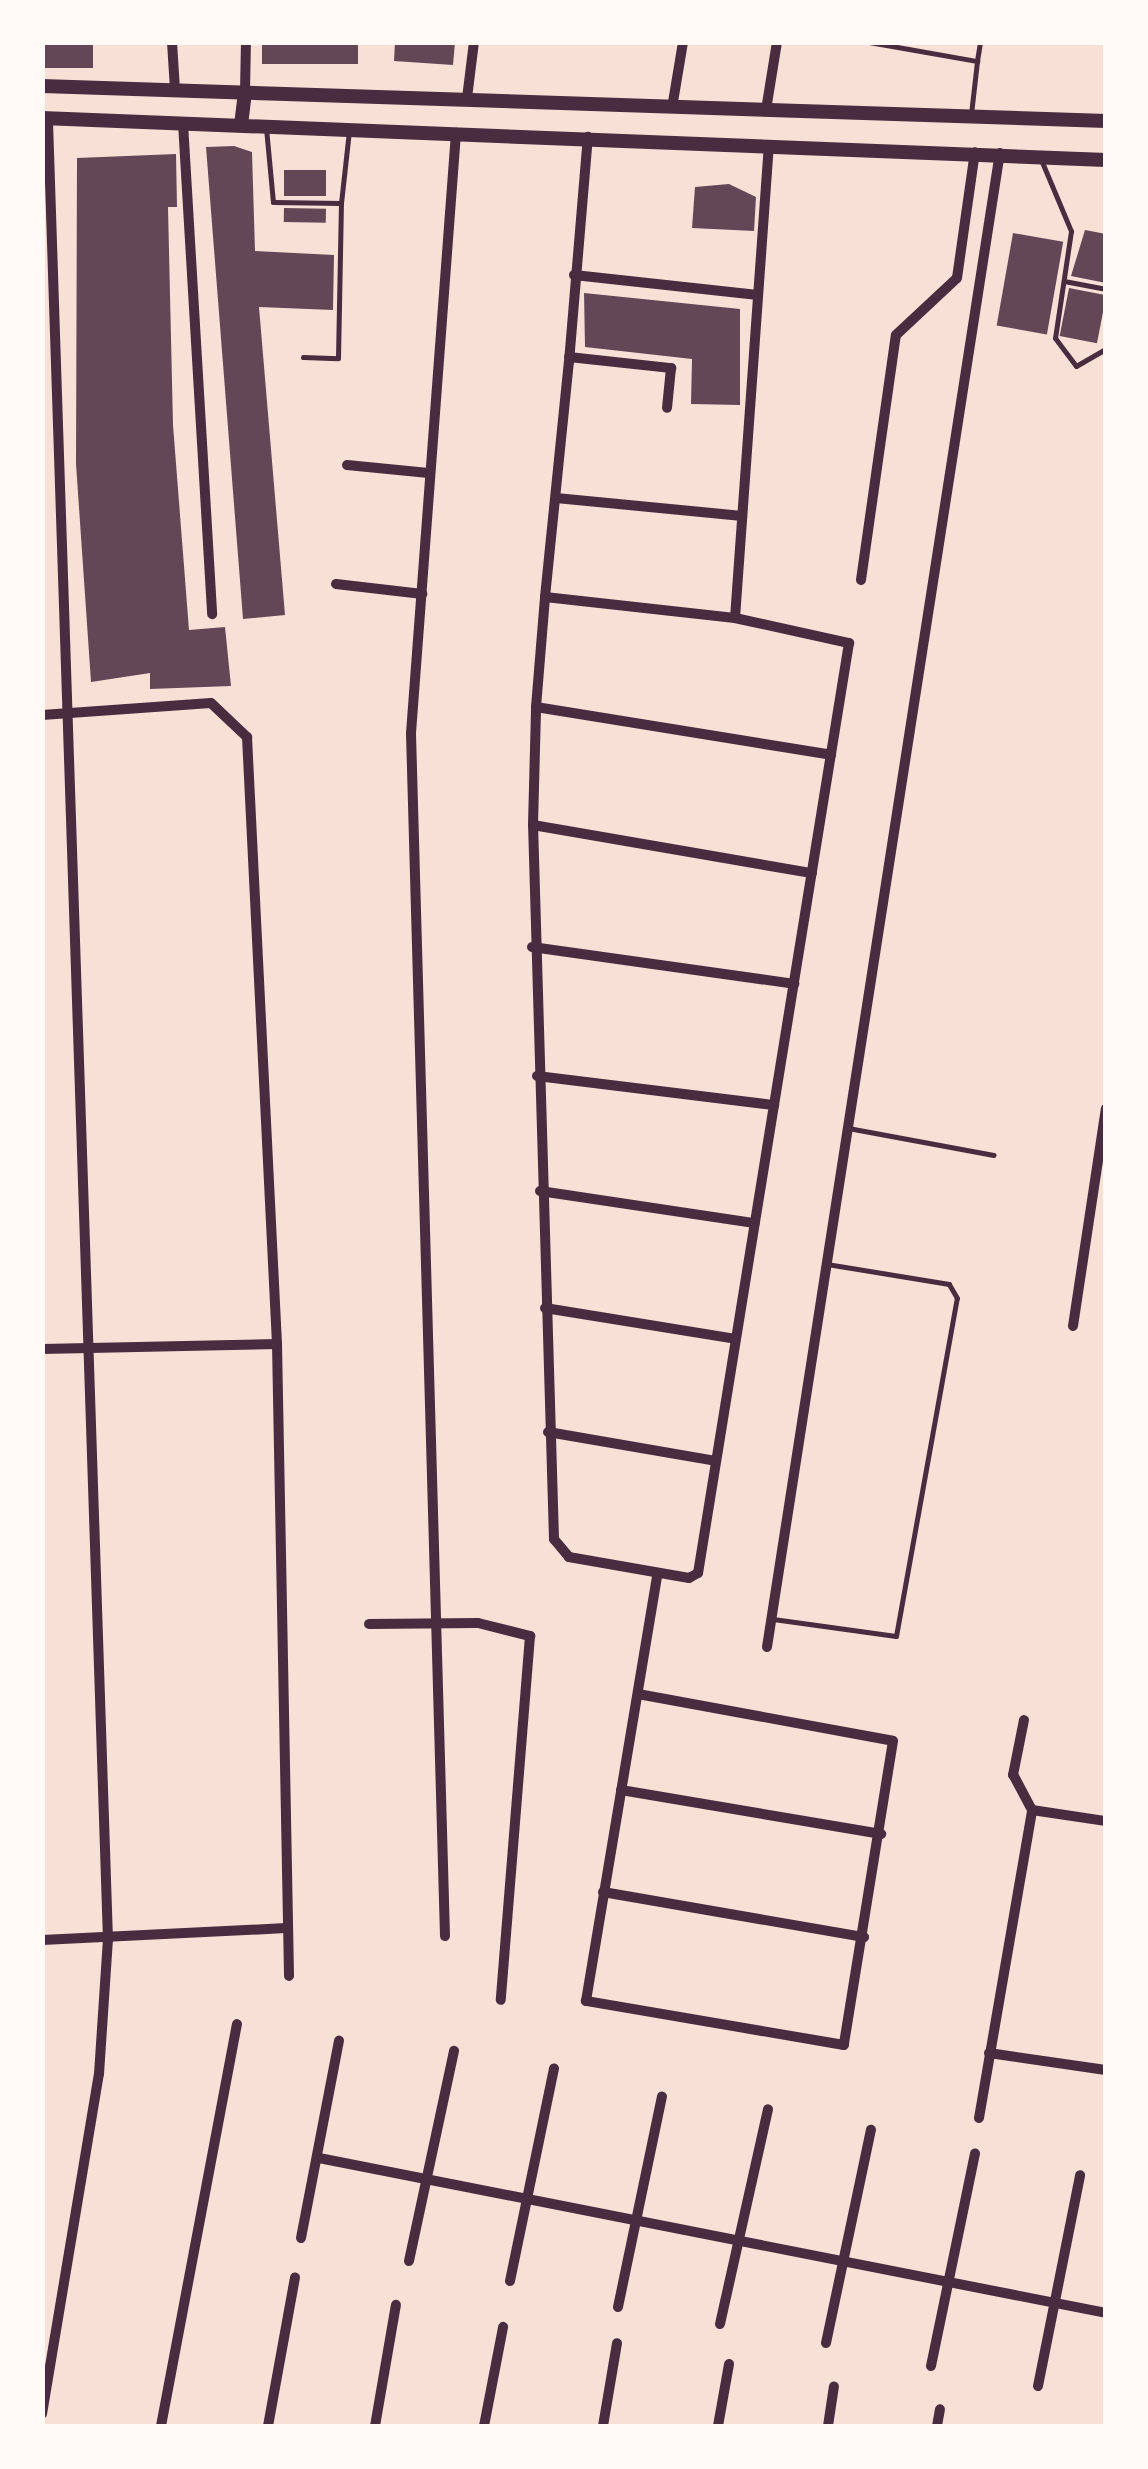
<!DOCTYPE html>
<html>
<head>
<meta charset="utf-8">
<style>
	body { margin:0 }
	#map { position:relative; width:1148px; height:2469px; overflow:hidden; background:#f7e1d7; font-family:Montserrat,sans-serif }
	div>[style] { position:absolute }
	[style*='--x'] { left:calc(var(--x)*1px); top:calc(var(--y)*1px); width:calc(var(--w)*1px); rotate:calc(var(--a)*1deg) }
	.building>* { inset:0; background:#644757; transform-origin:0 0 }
	.service>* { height:5px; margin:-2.5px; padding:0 2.5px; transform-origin:2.5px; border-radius:2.5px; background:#4a2c40 }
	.minor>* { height:10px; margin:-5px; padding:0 5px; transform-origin:5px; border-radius:5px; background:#4a2c40 }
	.secondary>* { height:14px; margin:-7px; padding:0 7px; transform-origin:7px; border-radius:7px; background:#4a2c40 }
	span { translate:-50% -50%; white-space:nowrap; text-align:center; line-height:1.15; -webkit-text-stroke:8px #fffaf5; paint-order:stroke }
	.frame { position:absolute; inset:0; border:45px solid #fffaf5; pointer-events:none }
</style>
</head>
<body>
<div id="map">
	<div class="building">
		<div style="left:43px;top:42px;width:50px;height:26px"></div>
		<div style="left:262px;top:42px;width:96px;height:22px"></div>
		<div style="clip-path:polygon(395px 42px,455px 42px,453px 65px,394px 61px)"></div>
		<div style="clip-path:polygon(234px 146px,252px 152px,255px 251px,334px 255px,333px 310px,259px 307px,285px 615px,243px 619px,206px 147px)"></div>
		<div style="clip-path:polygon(176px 154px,177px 207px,168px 207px,173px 425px,189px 630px,225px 627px,231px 686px,150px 689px,150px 673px,91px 682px,76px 464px,77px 158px)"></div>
		<div style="left:284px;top:170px;width:42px;height:26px"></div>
		<div style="clip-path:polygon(729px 184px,756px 197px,754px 231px,692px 228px,695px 187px)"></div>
		<div style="left:284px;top:208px;width:42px;height:14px;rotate:1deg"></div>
		<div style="clip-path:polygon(1085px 230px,1106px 234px,1106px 283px,1071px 276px)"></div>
		<div style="left:1013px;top:233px;width:51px;height:94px;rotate:10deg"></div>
		<div style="left:1069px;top:288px;width:38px;height:49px;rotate:11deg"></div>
		<div style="clip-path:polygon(584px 293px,740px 309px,740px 405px,691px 404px,692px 359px,585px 347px)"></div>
	</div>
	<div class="service">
		<div style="--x:869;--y:42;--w:110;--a:10"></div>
		<div style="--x:977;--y:61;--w:19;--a:-81"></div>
		<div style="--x:971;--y:114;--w:53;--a:-83.5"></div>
		<div style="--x:266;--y:128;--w:74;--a:84.6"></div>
		<div style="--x:273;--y:202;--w:68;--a:0.8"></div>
		<div style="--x:341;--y:203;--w:72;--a:-83.7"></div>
		<div style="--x:1042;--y:162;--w:75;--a:67.2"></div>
		<div style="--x:1071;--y:231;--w:108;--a:98.5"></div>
		<div style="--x:1055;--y:338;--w:35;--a:53"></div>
		<div style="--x:1076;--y:366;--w:34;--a:-30"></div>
		<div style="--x:1064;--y:281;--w:43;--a:10.8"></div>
		<div style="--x:303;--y:357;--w:35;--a:2"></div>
		<div style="--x:338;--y:358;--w:155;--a:-88.9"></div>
		<div style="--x:848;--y:1128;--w:148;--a:10.5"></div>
		<div style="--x:773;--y:1619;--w:124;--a:7.9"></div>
		<div style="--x:896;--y:1636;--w:343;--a:-79.8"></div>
		<div style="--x:957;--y:1298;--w:16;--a:-120"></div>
		<div style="--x:949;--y:1284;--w:124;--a:-170.7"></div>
	</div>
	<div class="minor">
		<div style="--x:172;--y:42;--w:48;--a:86.4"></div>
		<div style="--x:245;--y:92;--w:50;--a:-88.9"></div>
		<div style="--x:467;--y:98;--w:56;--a:-82.9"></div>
		<div style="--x:672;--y:108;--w:67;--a:-80.5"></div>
		<div style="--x:766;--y:110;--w:69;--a:-80.8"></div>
		<div style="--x:183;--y:123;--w:492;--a:86.6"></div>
		<div style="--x:574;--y:275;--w:185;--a:6.2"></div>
		<div style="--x:569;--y:357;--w:103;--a:6.2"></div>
		<div style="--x:671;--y:368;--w:40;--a:95.7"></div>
		<div style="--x:347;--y:465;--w:82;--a:5.6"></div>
		<div style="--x:556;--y:498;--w:187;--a:5.5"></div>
		<div style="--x:861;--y:580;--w:247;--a:-81.9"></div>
		<div style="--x:896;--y:335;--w:83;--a:-43.1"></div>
		<div style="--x:957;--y:278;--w:127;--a:-81.9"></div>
		<div style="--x:336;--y:584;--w:87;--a:6.6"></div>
		<div style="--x:545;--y:597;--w:191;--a:6.3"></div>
		<div style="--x:735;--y:618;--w:117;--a:12.4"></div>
		<div style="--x:849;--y:643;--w:942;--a:99.22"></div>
		<div style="--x:698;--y:1573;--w:10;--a:151"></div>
		<div style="--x:689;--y:1578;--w:122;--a:-170.1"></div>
		<div style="--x:569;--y:1557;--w:23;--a:-130"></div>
		<div style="--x:554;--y:1539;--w:714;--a:-91.68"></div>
		<div style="--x:533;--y:825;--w:118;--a:-88.5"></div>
		<div style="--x:536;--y:707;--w:110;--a:-85.3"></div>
		<div style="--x:545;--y:597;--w:236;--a:-84.2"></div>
		<div style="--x:569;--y:362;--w:226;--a:-85.2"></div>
		<div style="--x:735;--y:618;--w:474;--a:-85.9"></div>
		<div style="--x:536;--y:707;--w:299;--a:9.2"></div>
		<div style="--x:42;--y:715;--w:169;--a:-4.1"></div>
		<div style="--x:211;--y:703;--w:50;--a:43.4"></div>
		<div style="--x:247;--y:737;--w:608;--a:87.17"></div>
		<div style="--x:277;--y:1344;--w:632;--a:88.91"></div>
		<div style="--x:533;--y:825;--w:283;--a:9.8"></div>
		<div style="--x:532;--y:947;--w:265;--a:8"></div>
		<div style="--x:537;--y:1076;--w:239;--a:7"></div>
		<div style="--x:540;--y:1191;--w:217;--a:8.5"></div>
		<div style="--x:545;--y:1308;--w:193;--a:9.2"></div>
		<div style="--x:1073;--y:1326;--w:220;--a:-81.4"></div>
		<div style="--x:42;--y:1349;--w:235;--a:-1.2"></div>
		<div style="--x:548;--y:1432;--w:170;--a:9.8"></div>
		<div style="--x:369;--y:1624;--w:109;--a:-0.5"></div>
		<div style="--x:478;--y:1623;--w:54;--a:14"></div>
		<div style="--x:530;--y:1636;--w:365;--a:94.6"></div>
		<div style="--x:767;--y:1647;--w:1512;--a:-81.14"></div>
		<div style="--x:638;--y:1694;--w:259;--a:10.4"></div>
		<div style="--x:893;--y:1741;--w:308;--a:99.2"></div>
		<div style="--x:844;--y:2045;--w:262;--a:-170.3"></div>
		<div style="--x:586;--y:2001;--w:431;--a:-80.5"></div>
		<div style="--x:621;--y:1790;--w:264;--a:9.6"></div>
		<div style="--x:1032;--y:1810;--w:75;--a:8.5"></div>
		<div style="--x:603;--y:1892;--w:265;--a:9.8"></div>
		<div style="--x:445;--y:1936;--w:1203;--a:-91.62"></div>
		<div style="--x:411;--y:733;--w:602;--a:-85.71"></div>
		<div style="--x:42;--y:1940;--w:244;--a:-2.8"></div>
		<div style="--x:989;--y:2053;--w:118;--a:8.3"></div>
		<div style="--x:979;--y:2118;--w:313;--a:-80.2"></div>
		<div style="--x:1032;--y:1810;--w:40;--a:-118"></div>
		<div style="--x:1013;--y:1775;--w:56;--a:-78.7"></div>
		<div style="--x:319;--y:2158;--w:802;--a:11.14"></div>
		<div style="--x:301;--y:2238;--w:201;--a:-79.1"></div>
		<div style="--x:409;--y:2261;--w:215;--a:-77.9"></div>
		<div style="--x:510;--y:2281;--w:217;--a:-78.3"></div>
		<div style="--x:618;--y:2307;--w:215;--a:-78.2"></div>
		<div style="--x:720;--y:2324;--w:220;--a:-77.4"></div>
		<div style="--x:826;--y:2343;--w:218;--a:-78.1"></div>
		<div style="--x:931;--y:2366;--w:217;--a:-78.3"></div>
		<div style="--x:1038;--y:2386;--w:215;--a:-78.7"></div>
		<div style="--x:42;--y:2414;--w:345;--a:-80.5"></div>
		<div style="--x:99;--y:2074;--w:134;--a:-86.2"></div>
		<div style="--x:108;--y:1940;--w:1822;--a:-91.89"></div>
		<div style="--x:161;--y:2426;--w:409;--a:-79.3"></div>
		<div style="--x:268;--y:2426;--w:151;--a:-79.7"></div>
		<div style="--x:375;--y:2426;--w:123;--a:-80.2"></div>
		<div style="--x:484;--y:2426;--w:101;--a:-79.1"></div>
		<div style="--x:603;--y:2426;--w:84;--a:-80.4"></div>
		<div style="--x:718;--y:2426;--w:63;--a:-79.9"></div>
		<div style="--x:828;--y:2426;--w:40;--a:-81.5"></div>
		<div style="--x:937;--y:2426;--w:17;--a:-80"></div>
	</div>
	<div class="secondary">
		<div style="--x:42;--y:86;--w:1065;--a:1.88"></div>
		<div style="--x:42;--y:118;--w:1065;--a:2.26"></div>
		<div style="--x:241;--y:125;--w:33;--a:-83"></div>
	</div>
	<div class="frame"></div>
</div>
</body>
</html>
